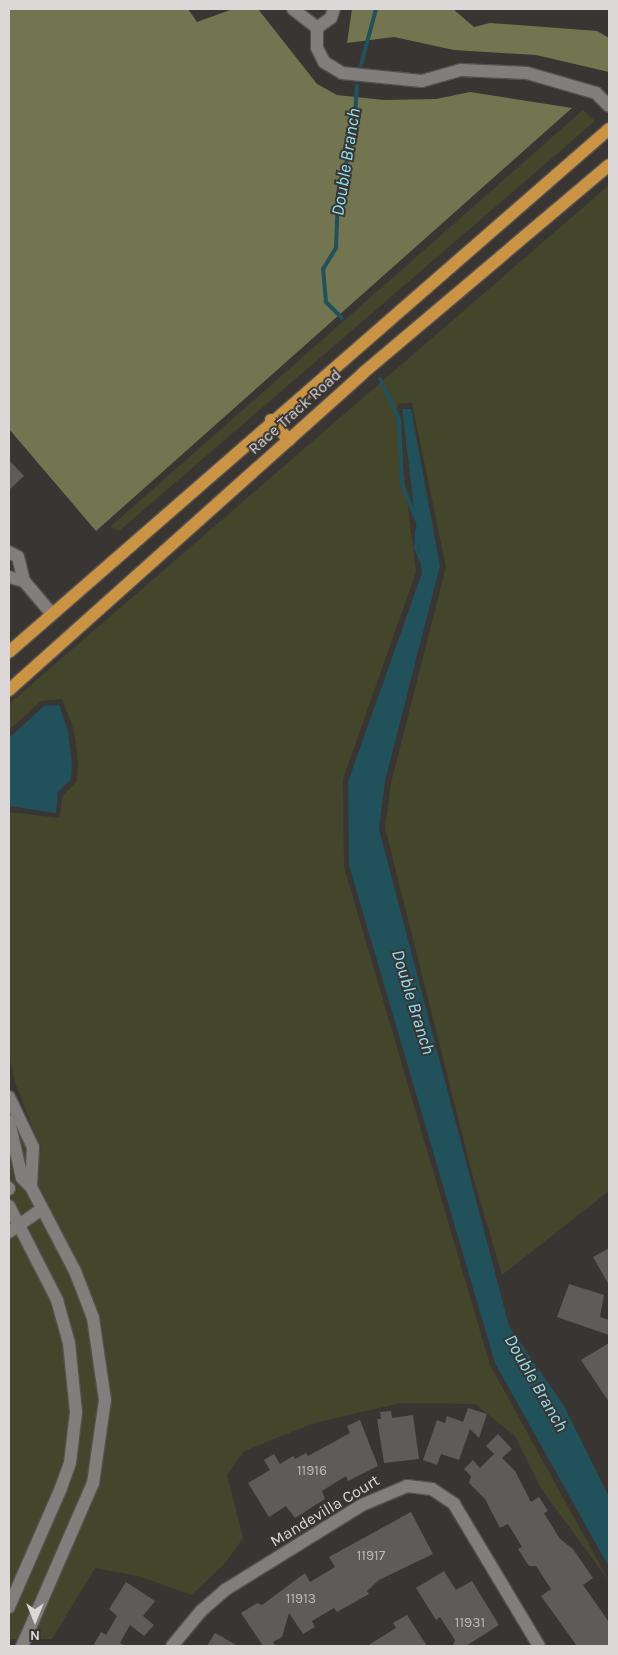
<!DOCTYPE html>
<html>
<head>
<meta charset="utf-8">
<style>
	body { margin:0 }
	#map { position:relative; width:618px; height:1655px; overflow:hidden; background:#393533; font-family:Karla,sans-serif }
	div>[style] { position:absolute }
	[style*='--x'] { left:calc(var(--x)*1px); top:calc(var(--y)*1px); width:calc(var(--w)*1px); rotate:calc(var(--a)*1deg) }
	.green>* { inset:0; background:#44462b }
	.forest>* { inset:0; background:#737550 }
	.water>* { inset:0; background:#21515b }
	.stream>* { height:4px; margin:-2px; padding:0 2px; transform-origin:2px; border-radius:2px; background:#21515b }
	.building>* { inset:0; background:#5f5b59 }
	.roads { filter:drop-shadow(1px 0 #545150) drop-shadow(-1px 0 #545150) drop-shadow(0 1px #545150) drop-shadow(0 -1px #545150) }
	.minor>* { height:12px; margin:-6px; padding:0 6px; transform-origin:6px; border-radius:6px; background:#827e7b }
	.major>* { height:12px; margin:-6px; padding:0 6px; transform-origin:6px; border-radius:6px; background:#cb9344 }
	span { translate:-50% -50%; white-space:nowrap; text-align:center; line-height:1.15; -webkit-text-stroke:4px #393533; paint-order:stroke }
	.number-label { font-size:14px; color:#bcb9b8 }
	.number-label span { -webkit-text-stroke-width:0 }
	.street-label { font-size:16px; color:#dbd8d7 }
	.water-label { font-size:18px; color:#8ee0f3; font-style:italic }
	.frame { position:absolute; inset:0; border:10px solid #dbd8d7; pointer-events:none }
	.north { position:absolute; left:10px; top:1595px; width:50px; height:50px; -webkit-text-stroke:4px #393533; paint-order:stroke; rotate:180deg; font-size:14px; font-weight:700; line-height:20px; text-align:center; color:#dbd8d7 }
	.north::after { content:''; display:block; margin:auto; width:18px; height:22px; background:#dbd8d7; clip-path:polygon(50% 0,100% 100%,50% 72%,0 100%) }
</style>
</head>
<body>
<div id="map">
	<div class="green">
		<div style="clip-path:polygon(583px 110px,595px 121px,119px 531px,110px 527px)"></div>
		<div style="clip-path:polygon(609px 185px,609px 1191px,502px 1275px,472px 1173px,385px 828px,391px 783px,446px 567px,412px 403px,398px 404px,396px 410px,416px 572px,343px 779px,344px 867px,490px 1365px,609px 1581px,542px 1490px,515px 1436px,475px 1404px,401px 1403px,314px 1423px,244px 1451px,227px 1475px,243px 1538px,226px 1562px,192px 1595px,138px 1576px,95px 1568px,52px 1639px,9px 1639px,9px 1152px,11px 1160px,23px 1156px,17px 1126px,29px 1156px,41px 1150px,15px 1082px,9px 1056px,9px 812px,59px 818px,63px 795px,77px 781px,78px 764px,74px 730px,62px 699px,41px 701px,9px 730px,9px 704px)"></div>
	</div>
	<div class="forest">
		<div style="clip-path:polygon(9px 9px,188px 9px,197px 22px,233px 9px,258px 9px,317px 84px,337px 95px,384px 100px,436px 99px,470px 92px,572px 108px,96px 531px,9px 429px)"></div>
		<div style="clip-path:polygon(352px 9px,453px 9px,474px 27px,490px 23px,597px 31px,609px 38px,609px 72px,536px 55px,454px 50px,394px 37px,347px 43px)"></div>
	</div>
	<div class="water">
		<div style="clip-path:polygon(402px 409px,411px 409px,440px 566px,385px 781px,379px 829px,509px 1326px,564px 1406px,609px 1497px,609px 1567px,495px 1363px,349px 865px,348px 782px,422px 573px)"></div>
		<div style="clip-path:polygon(59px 705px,68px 731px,72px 764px,71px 779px,58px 792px,56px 813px,9px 806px,9px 738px,44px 706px)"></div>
	</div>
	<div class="stream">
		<div style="--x:361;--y:65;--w:58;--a:-75"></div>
		<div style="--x:342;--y:318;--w:23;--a:-135"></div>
		<div style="--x:326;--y:302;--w:33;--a:-95"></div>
		<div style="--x:323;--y:269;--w:25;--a:-58"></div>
		<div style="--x:336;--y:248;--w:51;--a:-87.8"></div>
		<div style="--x:338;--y:197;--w:68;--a:-76.4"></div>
		<div style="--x:354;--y:131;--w:45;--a:-86.2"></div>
		<div style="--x:380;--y:379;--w:44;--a:64.6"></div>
		<div style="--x:399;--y:419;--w:65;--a:87.4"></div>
		<div style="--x:402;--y:484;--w:38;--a:68"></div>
		<div style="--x:417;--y:531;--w:17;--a:93"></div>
		<div style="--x:416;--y:548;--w:13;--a:67"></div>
	</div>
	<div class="building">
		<div style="clip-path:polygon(9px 460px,24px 476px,9px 490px)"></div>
		<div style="clip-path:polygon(609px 1248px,609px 1285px,593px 1257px)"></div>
		<div style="clip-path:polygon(569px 1284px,604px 1295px,600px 1317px,609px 1320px,609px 1335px,557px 1317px)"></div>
		<div style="clip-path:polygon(609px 1343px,609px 1402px,581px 1360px)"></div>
		<div style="clip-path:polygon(468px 1408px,487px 1414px,479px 1438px,470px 1429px,459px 1460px,441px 1454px,437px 1465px,423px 1460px,437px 1420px,445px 1423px,447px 1416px,463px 1422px)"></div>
		<div style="clip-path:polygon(391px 1411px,392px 1418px,413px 1415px,419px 1459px,384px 1463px,377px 1419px,381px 1419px,380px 1412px)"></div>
		<div style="clip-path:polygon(360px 1420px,378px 1466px,348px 1481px,346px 1476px,322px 1491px,325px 1499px,295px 1518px,286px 1506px,269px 1517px,248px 1483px,270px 1470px,264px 1460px,274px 1454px,280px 1464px,293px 1456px,295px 1459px,306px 1453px,308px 1456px,350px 1433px,347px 1426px)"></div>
		<div style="clip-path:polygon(498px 1434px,512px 1449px,502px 1458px,515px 1471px,531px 1502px,539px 1497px,548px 1511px,544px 1513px,560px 1539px,573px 1549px,593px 1578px,583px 1585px,609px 1622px,609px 1646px,577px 1646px,541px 1596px,551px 1589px,536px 1566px,529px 1566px,525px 1560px,518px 1549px,522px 1547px,508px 1524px,500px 1528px,485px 1499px,469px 1483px,471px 1476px,464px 1469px,473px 1460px,480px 1468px,494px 1454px,486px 1446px)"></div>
		<div style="clip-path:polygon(411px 1512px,433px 1554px,379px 1580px,367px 1591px,369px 1594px,337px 1612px,334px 1608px,312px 1621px,315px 1627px,303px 1634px,289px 1613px,282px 1637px,273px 1642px,276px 1646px,263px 1646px,241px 1613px,257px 1603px,262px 1605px,305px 1573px,310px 1582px,335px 1567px,329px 1557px)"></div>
		<div style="clip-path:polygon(444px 1571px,456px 1590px,472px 1581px,499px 1625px,466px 1646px,453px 1646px,455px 1640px,440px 1617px,436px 1620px,416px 1588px)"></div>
		<div style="clip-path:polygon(126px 1582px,155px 1601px,143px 1616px,154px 1625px,144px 1636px,130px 1625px,120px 1643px,126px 1646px,93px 1646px,101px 1632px,106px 1635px,117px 1616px,109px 1609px)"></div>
		<div style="clip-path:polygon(407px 1615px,427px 1646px,367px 1646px,396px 1628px,393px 1623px)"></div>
		<div style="clip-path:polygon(215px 1633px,238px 1646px,207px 1646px)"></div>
	</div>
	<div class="roads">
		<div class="minor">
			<div style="--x:293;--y:9;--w:31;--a:38"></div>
			<div style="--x:317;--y:28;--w:20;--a:90"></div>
			<div style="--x:317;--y:48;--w:16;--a:63"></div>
			<div style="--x:324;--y:62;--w:21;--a:31"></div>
			<div style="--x:342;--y:73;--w:80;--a:5.7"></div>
			<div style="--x:422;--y:81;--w:41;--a:-15.8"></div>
			<div style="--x:461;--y:70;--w:66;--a:2.6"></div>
			<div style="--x:527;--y:73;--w:72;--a:16.2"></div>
			<div style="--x:596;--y:93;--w:18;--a:45"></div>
			<div style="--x:317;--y:28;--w:17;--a:-36"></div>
			<div style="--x:331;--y:18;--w:9;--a:-72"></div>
			<div style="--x:9;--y:552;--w:10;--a:29"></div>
			<div style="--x:18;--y:557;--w:25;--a:76"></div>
			<div style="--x:9;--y:577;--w:16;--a:15"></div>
			<div style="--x:24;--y:581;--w:43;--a:49.7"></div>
			<div style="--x:9;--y:1097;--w:55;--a:64.4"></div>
			<div style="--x:33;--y:1147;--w:40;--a:92.9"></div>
			<div style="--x:31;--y:1187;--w:95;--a:62.4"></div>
			<div style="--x:75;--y:1271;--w:50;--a:69"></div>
			<div style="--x:93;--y:1318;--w:83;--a:81.7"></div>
			<div style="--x:105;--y:1400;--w:84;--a:98.2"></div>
			<div style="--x:93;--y:1483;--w:178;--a:113.5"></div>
			<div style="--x:9;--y:1121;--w:58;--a:77.2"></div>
			<div style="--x:22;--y:1178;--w:13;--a:45"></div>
			<div style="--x:9;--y:1188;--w:1;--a:90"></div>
			<div style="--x:9;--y:1206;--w:106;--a:62.9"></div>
			<div style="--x:57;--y:1300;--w:45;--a:74.4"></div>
			<div style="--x:69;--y:1343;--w:69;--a:84.2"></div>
			<div style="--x:76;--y:1412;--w:51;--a:96.7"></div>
			<div style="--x:70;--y:1463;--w:27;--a:110"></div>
			<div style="--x:61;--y:1488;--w:130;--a:113.6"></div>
			<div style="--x:9;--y:1232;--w:39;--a:-35"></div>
			<div style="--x:172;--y:1646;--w:45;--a:-50.4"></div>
			<div style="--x:201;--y:1611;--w:32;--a:-41"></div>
			<div style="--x:225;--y:1590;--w:161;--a:-31.8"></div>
			<div style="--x:362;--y:1505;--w:49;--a:-22.9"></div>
			<div style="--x:407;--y:1486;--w:25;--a:7"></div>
			<div style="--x:432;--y:1489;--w:27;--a:34"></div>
			<div style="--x:454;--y:1504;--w:165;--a:59.1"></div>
		</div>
		<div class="major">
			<div style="--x:271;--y:420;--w:27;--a:48"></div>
			<div style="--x:9;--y:652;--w:796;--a:-41.08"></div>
			<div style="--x:9;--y:690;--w:475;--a:-41.8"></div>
			<div style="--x:363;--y:373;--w:322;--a:-40.2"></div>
		</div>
	</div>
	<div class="number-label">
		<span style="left:312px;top:1471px">11916</span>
		<span style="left:371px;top:1556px">11917</span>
		<span style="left:301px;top:1599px">11913</span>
		<span style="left:470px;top:1623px">11931</span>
	</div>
	<div class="street-label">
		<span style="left:295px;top:412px;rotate:-42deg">Race Track Road</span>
		<span style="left:325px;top:1511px;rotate:-31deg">Mandevilla Court</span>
	</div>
	<div class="water-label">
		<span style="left:346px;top:162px;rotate:-81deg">Double Branch</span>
		<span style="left:413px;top:1002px;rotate:73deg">Double Branch</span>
		<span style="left:536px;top:1383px;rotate:60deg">Double Branch</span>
	</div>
	<div class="frame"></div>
	<div class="north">N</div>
</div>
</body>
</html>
